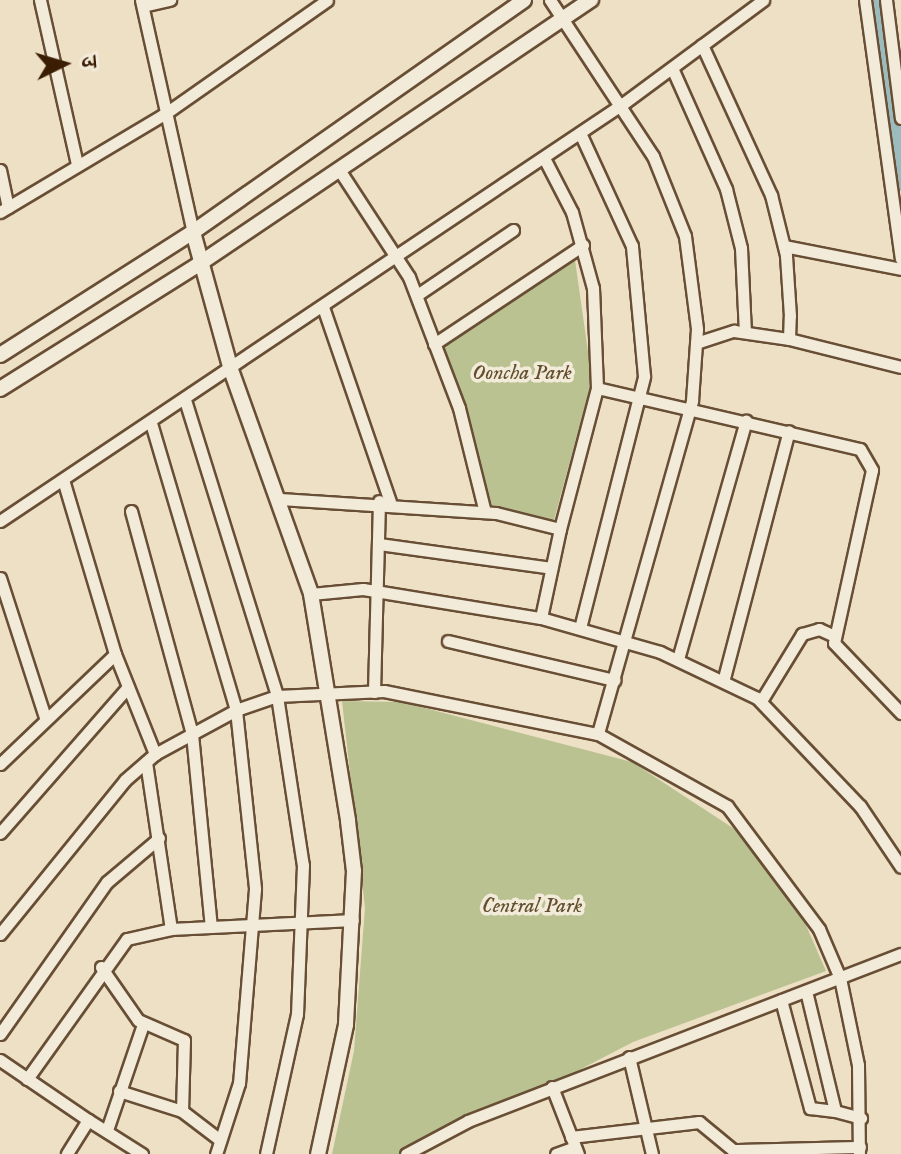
<!DOCTYPE html>
<html>
<head>
<meta charset="utf-8">
<style>
	body { margin:0 }
	#map { position:relative; width:901px; height:1154px; overflow:hidden; background:#ede0c4; font-family:"IM FELL English","Noto Serif Devanagari",serif }
	div>[style] { position:absolute }
	[style*='--x'] { left:calc(var(--x)*1px); top:calc(var(--y)*1px); width:calc(var(--w)*1px); rotate:calc(var(--a)*1deg) }
	.green>* { inset:0; background:#bac292 }
	.canal>* { height:14px; margin:-7px; padding:0 7px; transform-origin:7px; border-radius:7px; background:#9bbbbc }
	.roads { filter:drop-shadow(2px 0 #684e34) drop-shadow(-2px 0 #684e34) drop-shadow(0 2px #684e34) drop-shadow(0 -2px #684e34) }
	.minor>* { height:11px; margin:-5.5px; padding:0 5.5px; transform-origin:5.5px; border-radius:5.5px; background:#f3ebd9 }
	.tertiary>* { height:14px; margin:-7px; padding:0 7px; transform-origin:7px; border-radius:7px; background:#f3ebd9 }
	span { translate:-50% -50%; white-space:nowrap; text-align:center; line-height:1.15; -webkit-text-stroke:7px #f3ebd9; paint-order:stroke }
	.park-label { font-size:22px; color:#614f2f; font-style:italic }
	.north { position:absolute; left:24px; top:24px; width:80px; height:80px; -webkit-text-stroke:6px #f3ebd9; paint-order:stroke; rotate:85deg; font-size:22px; font-weight:700; line-height:32px; text-align:center; color:#3b1d04 }
	.north::after { content:''; display:block; margin:auto; width:28px; height:36px; background:#3b1d04; clip-path:polygon(50% 0,100% 100%,50% 72%,0 100%) }
</style>
</head>
<body>
<div id="map">
	<div class="green">
		<div style="clip-path:polygon(575px 260px,592px 380px,554px 520px,492px 505px,443px 345px)"></div>
		<div style="clip-path:polygon(342px 701px,402px 702px,632px 762px,736px 830px,805px 923px,826px 971px,633px 1042px,418px 1154px,332px 1154px,354px 1051px,365px 908px)"></div>
	</div>
	<div class="canal">
		<div style="--x:880;--y:0;--w:185;--a:83.5"></div>
	</div>
	<div class="roads">
		<div class="minor">
			<div style="--x:40;--y:0;--w:168;--a:77.3"></div>
			<div style="--x:141;--y:0;--w:238;--a:77.4"></div>
			<div style="--x:550;--y:0;--w:187;--a:56.6"></div>
			<div style="--x:653;--y:156;--w:86;--a:68.2"></div>
			<div style="--x:685;--y:236;--w:94;--a:82.6"></div>
			<div style="--x:697;--y:329;--w:72;--a:94"></div>
			<div style="--x:692;--y:401;--w:346;--a:105.8"></div>
			<div style="--x:865;--y:0;--w:261;--a:82.1"></div>
			<div style="--x:886;--y:0;--w:119;--a:82.8"></div>
			<div style="--x:143;--y:6;--w:28;--a:-13"></div>
			<div style="--x:672;--y:68;--w:133;--a:65.9"></div>
			<div style="--x:726;--y:189;--w:61;--a:75.7"></div>
			<div style="--x:741;--y:248;--w:84;--a:87.3"></div>
			<div style="--x:544;--y:158;--w:61;--a:62.6"></div>
			<div style="--x:572;--y:212;--w:79;--a:74.6"></div>
			<div style="--x:593;--y:288;--w:100;--a:87.7"></div>
			<div style="--x:0;--y:170;--w:38;--a:78"></div>
			<div style="--x:340;--y:171;--w:126;--a:56.9"></div>
			<div style="--x:409;--y:277;--w:140;--a:69.1"></div>
			<div style="--x:459;--y:408;--w:107;--a:76"></div>
			<div style="--x:0;--y:212;--w:190;--a:-30.8"></div>
			<div style="--x:163;--y:115;--w:200;--a:-35"></div>
			<div style="--x:784;--y:246;--w:119;--a:11.1"></div>
			<div style="--x:417;--y:295;--w:116;--a:-34.1"></div>
			<div style="--x:323;--y:307;--w:206;--a:71"></div>
			<div style="--x:789;--y:339;--w:115;--a:14"></div>
			<div style="--x:696;--y:343;--w:40;--a:-18"></div>
			<div style="--x:734;--y:331;--w:56;--a:8.3"></div>
			<div style="--x:789;--y:339;--w:23;--a:-88"></div>
			<div style="--x:790;--y:316;--w:61;--a:-93.8"></div>
			<div style="--x:786;--y:255;--w:62;--a:-104"></div>
			<div style="--x:771;--y:195;--w:165;--a:-114.7"></div>
			<div style="--x:434;--y:344;--w:179;--a:-33.6"></div>
			<div style="--x:185;--y:400;--w:310;--a:72.7"></div>
			<div style="--x:277;--y:696;--w:171;--a:81.3"></div>
			<div style="--x:303;--y:865;--w:149;--a:92.3"></div>
			<div style="--x:297;--y:1014;--w:143;--a:102.5"></div>
			<div style="--x:151;--y:423;--w:299;--a:73.5"></div>
			<div style="--x:236;--y:710;--w:180;--a:83.9"></div>
			<div style="--x:255;--y:889;--w:195;--a:94.7"></div>
			<div style="--x:239;--y:1083;--w:75;--a:107.9"></div>
			<div style="--x:280;--y:499;--w:216;--a:3.7"></div>
			<div style="--x:496;--y:513;--w:66;--a:14"></div>
			<div style="--x:560;--y:529;--w:91;--a:102.1"></div>
			<div style="--x:541;--y:618;--w:124;--a:15.9"></div>
			<div style="--x:660;--y:652;--w:107;--a:25.4"></div>
			<div style="--x:757;--y:698;--w:149;--a:46.4"></div>
			<div style="--x:860;--y:806;--w:73;--a:56.1"></div>
			<div style="--x:131;--y:511;--w:231;--a:74.7"></div>
			<div style="--x:192;--y:734;--w:194;--a:84.4"></div>
			<div style="--x:0;--y:521;--w:751;--a:-33.82"></div>
			<div style="--x:624;--y:103;--w:173;--a:-36.5"></div>
			<div style="--x:560;--y:529;--w:146;--a:-75.3"></div>
			<div style="--x:597;--y:388;--w:270;--a:13.1"></div>
			<div style="--x:860;--y:449;--w:24;--a:60"></div>
			<div style="--x:872;--y:470;--w:177;--a:102.4"></div>
			<div style="--x:834;--y:643;--w:97;--a:46.3"></div>
			<div style="--x:379;--y:544;--w:174;--a:7.9"></div>
			<div style="--x:0;--y:578;--w:146;--a:72.1"></div>
			<div style="--x:311;--y:594;--w:52;--a:-5.5"></div>
			<div style="--x:363;--y:589;--w:180;--a:9.3"></div>
			<div style="--x:580;--y:628;--w:260;--a:-75.7"></div>
			<div style="--x:644;--y:376;--w:131;--a:-95.3"></div>
			<div style="--x:632;--y:246;--w:124;--a:-114.7"></div>
			<div style="--x:448;--y:641;--w:171;--a:13.2"></div>
			<div style="--x:115;--y:654;--w:108;--a:68.2"></div>
			<div style="--x:678;--y:659;--w:248;--a:-74.1"></div>
			<div style="--x:724;--y:678;--w:255;--a:-75.3"></div>
			<div style="--x:374;--y:692;--w:191;--a:-88.5"></div>
			<div style="--x:761;--y:701;--w:79;--a:-58.5"></div>
			<div style="--x:802;--y:634;--w:18;--a:-16"></div>
			<div style="--x:819;--y:629;--w:17;--a:24"></div>
			<div style="--x:146;--y:762;--w:169;--a:81.5"></div>
			<div style="--x:0;--y:764;--w:159;--a:-43.7"></div>
			<div style="--x:115;--y:654;--w:182;--a:-106.6"></div>
			<div style="--x:0;--y:833;--w:194;--a:-48.8"></div>
			<div style="--x:0;--y:934;--w:198;--a:-50.9"></div>
			<div style="--x:125;--y:780;--w:40;--a:-41"></div>
			<div style="--x:155;--y:754;--w:92;--a:-28.5"></div>
			<div style="--x:236;--y:710;--w:43;--a:-18.9"></div>
			<div style="--x:277;--y:696;--w:107;--a:-2.7"></div>
			<div style="--x:384;--y:691;--w:218;--a:11.4"></div>
			<div style="--x:598;--y:734;--w:148;--a:29.2"></div>
			<div style="--x:727;--y:806;--w:154;--a:53.2"></div>
			<div style="--x:819;--y:929;--w:53;--a:66.8"></div>
			<div style="--x:840;--y:978;--w:89;--a:78.3"></div>
			<div style="--x:858;--y:1065;--w:89;--a:89.4"></div>
			<div style="--x:101;--y:967;--w:65;--a:55.1"></div>
			<div style="--x:138;--y:1020;--w:50;--a:23.5"></div>
			<div style="--x:184;--y:1040;--w:71;--a:91.6"></div>
			<div style="--x:182;--y:1111;--w:48;--a:37.3"></div>
			<div style="--x:806;--y:991;--w:123;--a:76.4"></div>
			<div style="--x:835;--y:1111;--w:27;--a:15"></div>
			<div style="--x:781;--y:1000;--w:112;--a:75"></div>
			<div style="--x:810;--y:1108;--w:25;--a:7"></div>
			<div style="--x:0;--y:1034;--w:186;--a:-54.9"></div>
			<div style="--x:107;--y:882;--w:68;--a:-40.2"></div>
			<div style="--x:629;--y:1057;--w:100;--a:76.7"></div>
			<div style="--x:0;--y:1060;--w:107;--a:34.3"></div>
			<div style="--x:88;--y:1120;--w:40;--a:122"></div>
			<div style="--x:27;--y:1079;--w:172;--a:-54.5"></div>
			<div style="--x:127;--y:939;--w:45;--a:-12.8"></div>
			<div style="--x:171;--y:929;--w:182;--a:-2.8"></div>
			<div style="--x:552;--y:1087;--w:72;--a:68.8"></div>
			<div style="--x:119;--y:1091;--w:66;--a:17.6"></div>
			<div style="--x:88;--y:1120;--w:64;--a:32.2"></div>
			<div style="--x:107;--y:1130;--w:112;--a:-71.2"></div>
			<div style="--x:571;--y:1137;--w:129;--a:-6.7"></div>
			<div style="--x:699;--y:1122;--w:44;--a:39.5"></div>
			<div style="--x:733;--y:1150;--w:127;--a:-1.4"></div>
			<div style="--x:406;--y:1154;--w:70;--a:-28"></div>
			<div style="--x:468;--y:1121;--w:464;--a:-21.1"></div>
			<div style="--x:556;--y:1154;--w:20;--a:-20"></div>
		</div>
		<div class="tertiary">
			<div style="--x:193;--y:232;--w:143;--a:74.6"></div>
			<div style="--x:231;--y:370;--w:238;--a:70.3"></div>
			<div style="--x:311;--y:594;--w:230;--a:80.7"></div>
			<div style="--x:348;--y:821;--w:50;--a:83.2"></div>
			<div style="--x:354;--y:871;--w:154;--a:93"></div>
			<div style="--x:346;--y:1025;--w:132;--a:102.2"></div>
			<div style="--x:0;--y:355;--w:229;--a:-32.5"></div>
			<div style="--x:193;--y:232;--w:404;--a:-35"></div>
			<div style="--x:0;--y:389;--w:235;--a:-32.1"></div>
			<div style="--x:199;--y:264;--w:473;--a:-34"></div>
		</div>
	</div>
	<div class="park-label">
		<span style="left:522px;top:374px">Ooncha Park</span>
		<span style="left:532px;top:907px">Central Park</span>
	</div>
	<div class="north">उ</div>
</div>
</body>
</html>
